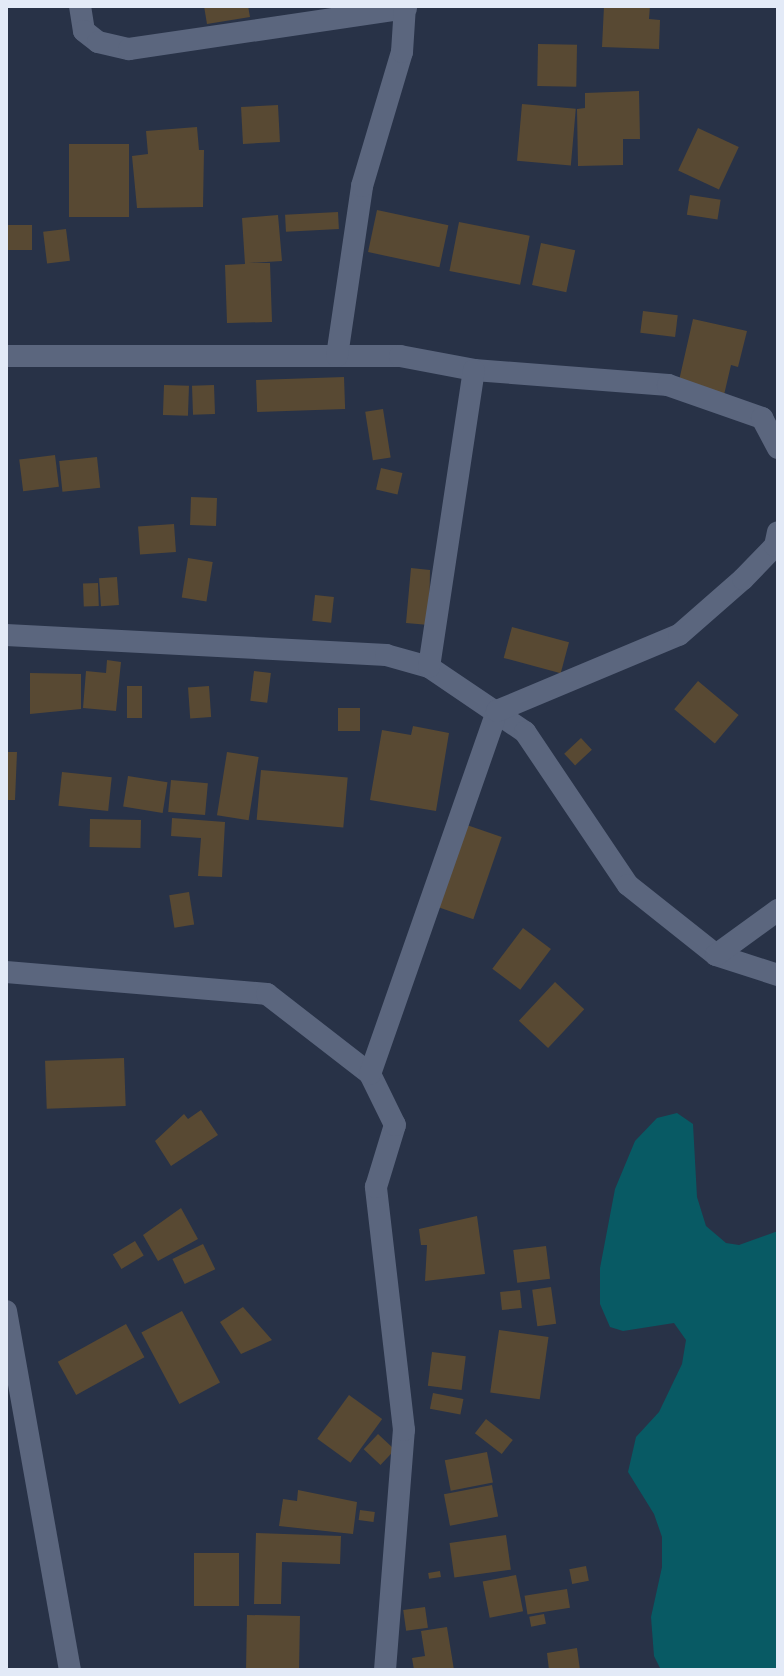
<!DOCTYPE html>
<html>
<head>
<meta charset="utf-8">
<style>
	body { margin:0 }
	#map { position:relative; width:784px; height:1676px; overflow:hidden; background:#283247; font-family:"PT Sans",sans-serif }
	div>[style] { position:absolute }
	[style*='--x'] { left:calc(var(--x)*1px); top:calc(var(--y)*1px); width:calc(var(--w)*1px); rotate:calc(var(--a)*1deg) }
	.water>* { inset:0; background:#085a64 }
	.building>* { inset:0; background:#584933; transform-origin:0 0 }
	.minor>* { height:22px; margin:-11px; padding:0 11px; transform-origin:11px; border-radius:11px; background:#5b667e }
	span { translate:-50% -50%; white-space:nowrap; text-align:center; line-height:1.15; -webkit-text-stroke:7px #1e283c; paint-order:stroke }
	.frame { position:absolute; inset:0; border:8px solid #e3eaf7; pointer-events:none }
</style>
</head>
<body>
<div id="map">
	<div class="water">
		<div style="clip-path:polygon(677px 1113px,693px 1124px,697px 1197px,706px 1226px,726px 1243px,739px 1245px,778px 1231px,778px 1670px,661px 1670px,654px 1656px,651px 1617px,662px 1567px,662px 1537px,654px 1514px,628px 1472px,636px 1437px,659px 1412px,682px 1364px,686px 1340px,674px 1323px,623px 1331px,610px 1327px,600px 1304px,600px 1268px,615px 1189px,635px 1141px,657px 1118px)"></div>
	</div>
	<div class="building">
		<div style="clip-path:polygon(204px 6px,248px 6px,250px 17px,207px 24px)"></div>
		<div style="clip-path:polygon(604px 6px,650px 6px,649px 19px,660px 20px,659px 49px,602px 47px)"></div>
		<div style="left:538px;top:44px;width:39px;height:42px;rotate:1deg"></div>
		<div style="clip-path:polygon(639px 91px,640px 139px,623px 139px,623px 165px,578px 166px,577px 109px,585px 108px,585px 93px)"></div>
		<div style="left:522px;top:104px;width:54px;height:57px;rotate:5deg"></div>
		<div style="left:278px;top:105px;width:37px;height:37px;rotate:87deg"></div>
		<div style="clip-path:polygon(197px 127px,199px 150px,204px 150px,203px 207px,137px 208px,132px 156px,148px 154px,146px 131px)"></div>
		<div style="left:698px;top:128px;width:45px;height:47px;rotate:25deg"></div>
		<div style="left:69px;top:144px;width:60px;height:73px"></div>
		<div style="left:690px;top:195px;width:31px;height:20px;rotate:9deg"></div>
		<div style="left:377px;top:210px;width:73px;height:43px;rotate:12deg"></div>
		<div style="left:338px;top:212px;width:17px;height:53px;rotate:87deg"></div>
		<div style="clip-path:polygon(278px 215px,282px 261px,249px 263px,270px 263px,272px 322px,227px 323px,225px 265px,245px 264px,242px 218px)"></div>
		<div style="left:459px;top:222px;width:72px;height:50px;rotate:11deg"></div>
		<div style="left:6px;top:225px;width:26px;height:25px"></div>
		<div style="left:66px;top:229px;width:32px;height:23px;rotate:83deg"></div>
		<div style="left:541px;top:243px;width:35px;height:43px;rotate:12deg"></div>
		<div style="left:643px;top:311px;width:35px;height:22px;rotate:7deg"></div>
		<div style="clip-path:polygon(693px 319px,747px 331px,738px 367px,731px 365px,724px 395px,678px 385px)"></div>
		<div style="left:344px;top:377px;width:32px;height:88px;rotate:88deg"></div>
		<div style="left:164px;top:385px;width:25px;height:30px;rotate:2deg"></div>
		<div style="left:214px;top:385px;width:29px;height:22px;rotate:88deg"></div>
		<div style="left:383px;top:409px;width:49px;height:18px;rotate:81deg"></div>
		<div style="left:55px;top:455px;width:32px;height:36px;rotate:83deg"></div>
		<div style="left:97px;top:457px;width:31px;height:38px;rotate:84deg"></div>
		<div style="left:381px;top:468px;width:22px;height:22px;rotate:13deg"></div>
		<div style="left:191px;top:497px;width:26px;height:28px;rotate:2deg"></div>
		<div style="left:174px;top:524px;width:28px;height:36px;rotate:86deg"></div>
		<div style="left:188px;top:558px;width:25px;height:40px;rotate:9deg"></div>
		<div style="clip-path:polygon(411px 568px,430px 570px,429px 625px,406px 623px)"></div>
		<div style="left:117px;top:577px;width:28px;height:18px;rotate:86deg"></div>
		<div style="left:98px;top:583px;width:23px;height:15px;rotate:88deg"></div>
		<div style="left:315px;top:595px;width:19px;height:26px;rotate:6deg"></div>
		<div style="left:512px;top:627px;width:59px;height:32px;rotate:15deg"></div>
		<div style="clip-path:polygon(107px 660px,121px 662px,116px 711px,83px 708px,86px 671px,106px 673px)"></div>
		<div style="left:254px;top:671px;width:17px;height:30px;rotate:7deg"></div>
		<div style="clip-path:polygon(30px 673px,81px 674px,81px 709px,30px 714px)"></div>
		<div style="left:698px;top:681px;width:53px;height:37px;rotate:40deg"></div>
		<div style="left:127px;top:686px;width:15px;height:32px"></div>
		<div style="left:209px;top:686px;width:31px;height:21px;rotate:86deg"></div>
		<div style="left:338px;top:708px;width:22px;height:23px"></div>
		<div style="clip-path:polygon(413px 726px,449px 733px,436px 811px,370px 800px,382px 730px,411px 735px)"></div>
		<div style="left:581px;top:738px;width:16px;height:23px;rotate:47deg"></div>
		<div style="clip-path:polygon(6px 752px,17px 752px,15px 800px,6px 800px)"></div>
		<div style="left:227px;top:752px;width:32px;height:64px;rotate:9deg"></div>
		<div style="left:261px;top:770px;width:87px;height:50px;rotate:5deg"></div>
		<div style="left:62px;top:772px;width:50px;height:34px;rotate:6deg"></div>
		<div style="left:128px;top:776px;width:40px;height:31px;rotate:9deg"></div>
		<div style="left:171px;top:780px;width:37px;height:32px;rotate:5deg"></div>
		<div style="clip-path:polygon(172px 818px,225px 822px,222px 877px,198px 876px,201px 838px,171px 836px)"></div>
		<div style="left:90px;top:819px;width:51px;height:28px;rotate:1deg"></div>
		<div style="left:461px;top:823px;width:43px;height:87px;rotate:19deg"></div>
		<div style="left:189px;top:892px;width:33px;height:20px;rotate:81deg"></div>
		<div style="left:523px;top:928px;width:35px;height:51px;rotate:37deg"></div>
		<div style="left:555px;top:982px;width:40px;height:53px;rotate:43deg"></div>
		<div style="left:124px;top:1058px;width:48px;height:79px;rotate:88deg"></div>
		<div style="clip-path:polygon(201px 1110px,218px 1135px,171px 1166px,155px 1141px,184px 1114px,188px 1119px)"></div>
		<div style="clip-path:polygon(181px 1208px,198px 1239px,158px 1261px,143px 1235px)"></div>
		<div style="clip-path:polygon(477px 1216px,485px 1274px,425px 1281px,427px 1245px,421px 1245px,419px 1229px)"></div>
		<div style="left:135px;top:1241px;width:17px;height:26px;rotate:59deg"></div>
		<div style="left:203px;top:1244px;width:28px;height:34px;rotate:64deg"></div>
		<div style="left:546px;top:1246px;width:33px;height:33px;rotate:83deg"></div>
		<div style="left:551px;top:1287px;width:37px;height:19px;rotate:82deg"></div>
		<div style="left:520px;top:1290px;width:18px;height:20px;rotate:84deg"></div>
		<div style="clip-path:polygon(243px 1307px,272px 1340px,241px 1354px,220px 1322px)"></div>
		<div style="left:182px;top:1311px;width:81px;height:46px;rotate:62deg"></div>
		<div style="left:126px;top:1324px;width:38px;height:78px;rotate:61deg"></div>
		<div style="left:499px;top:1330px;width:50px;height:63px;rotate:8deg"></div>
		<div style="left:432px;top:1352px;width:34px;height:34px;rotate:7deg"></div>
		<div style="left:433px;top:1393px;width:31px;height:16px;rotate:11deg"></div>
		<div style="left:349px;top:1395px;width:41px;height:54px;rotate:36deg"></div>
		<div style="left:486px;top:1419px;width:34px;height:18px;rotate:38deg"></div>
		<div style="left:378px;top:1434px;width:23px;height:21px;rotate:43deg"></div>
		<div style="left:487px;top:1452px;width:31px;height:43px;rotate:79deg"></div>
		<div style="left:492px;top:1485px;width:32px;height:49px;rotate:79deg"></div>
		<div style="clip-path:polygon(298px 1490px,357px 1502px,353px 1534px,279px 1526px,283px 1499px,297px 1501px)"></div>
		<div style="left:360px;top:1510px;width:15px;height:10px;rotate:8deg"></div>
		<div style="clip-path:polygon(256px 1533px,341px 1536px,340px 1564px,282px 1562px,281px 1604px,254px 1604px)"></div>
		<div style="left:506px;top:1535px;width:35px;height:57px;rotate:82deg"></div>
		<div style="left:194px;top:1553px;width:45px;height:53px"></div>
		<div style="left:586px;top:1566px;width:15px;height:17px;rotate:79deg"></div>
		<div style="left:440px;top:1571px;width:6px;height:12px;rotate:81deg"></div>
		<div style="left:516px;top:1575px;width:37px;height:34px;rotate:79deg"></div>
		<div style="left:567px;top:1589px;width:19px;height:43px;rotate:81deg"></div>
		<div style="left:425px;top:1607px;width:21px;height:22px;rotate:82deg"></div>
		<div style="left:544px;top:1614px;width:10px;height:15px;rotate:79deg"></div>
		<div style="left:247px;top:1615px;width:53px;height:55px;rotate:1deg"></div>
		<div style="clip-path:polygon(447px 1627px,454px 1670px,414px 1670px,412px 1658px,425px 1656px,421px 1631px)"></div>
		<div style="clip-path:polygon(577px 1648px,580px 1670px,549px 1670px,547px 1653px)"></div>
	</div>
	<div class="minor">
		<div style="--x:80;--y:6;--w:25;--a:81"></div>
		<div style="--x:84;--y:31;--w:18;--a:38"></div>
		<div style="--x:98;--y:42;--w:32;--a:13"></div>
		<div style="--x:129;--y:49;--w:280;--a:-8.4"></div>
		<div style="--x:6;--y:356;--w:394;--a:0"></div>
		<div style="--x:400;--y:356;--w:75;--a:10.7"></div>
		<div style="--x:474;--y:370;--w:195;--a:4.4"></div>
		<div style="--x:668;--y:385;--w:100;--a:19.3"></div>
		<div style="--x:762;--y:418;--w:34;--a:62"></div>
		<div style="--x:337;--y:356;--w:172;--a:-81.6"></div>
		<div style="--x:362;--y:186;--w:140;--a:-73.4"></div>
		<div style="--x:402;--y:52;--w:46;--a:-86.3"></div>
		<div style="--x:6;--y:635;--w:381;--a:3"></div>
		<div style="--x:386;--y:655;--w:45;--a:15.6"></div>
		<div style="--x:429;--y:667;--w:116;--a:34.1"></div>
		<div style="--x:525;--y:732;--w:184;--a:56.1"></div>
		<div style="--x:628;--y:885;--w:112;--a:38.5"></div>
		<div style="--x:716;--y:955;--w:65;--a:17.9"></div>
		<div style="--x:429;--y:667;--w:300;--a:-81.4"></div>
		<div style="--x:716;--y:955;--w:77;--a:-36"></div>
		<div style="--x:6;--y:972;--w:262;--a:4.8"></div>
		<div style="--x:267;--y:994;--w:130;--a:37.8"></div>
		<div style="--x:6;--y:1311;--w:365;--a:79.9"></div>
		<div style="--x:385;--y:1670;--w:241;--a:-85.5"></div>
		<div style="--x:404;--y:1430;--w:245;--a:-96.6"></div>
		<div style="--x:376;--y:1187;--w:65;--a:-73"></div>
		<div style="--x:395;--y:1125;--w:57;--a:-116.1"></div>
		<div style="--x:370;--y:1074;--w:385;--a:-70.7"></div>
		<div style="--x:497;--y:711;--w:197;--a:-22.7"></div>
		<div style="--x:679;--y:635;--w:85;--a:-41.2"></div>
		<div style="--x:743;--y:579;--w:46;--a:-45.9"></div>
		<div style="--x:775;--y:546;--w:14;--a:-78"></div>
	</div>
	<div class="frame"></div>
</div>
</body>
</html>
